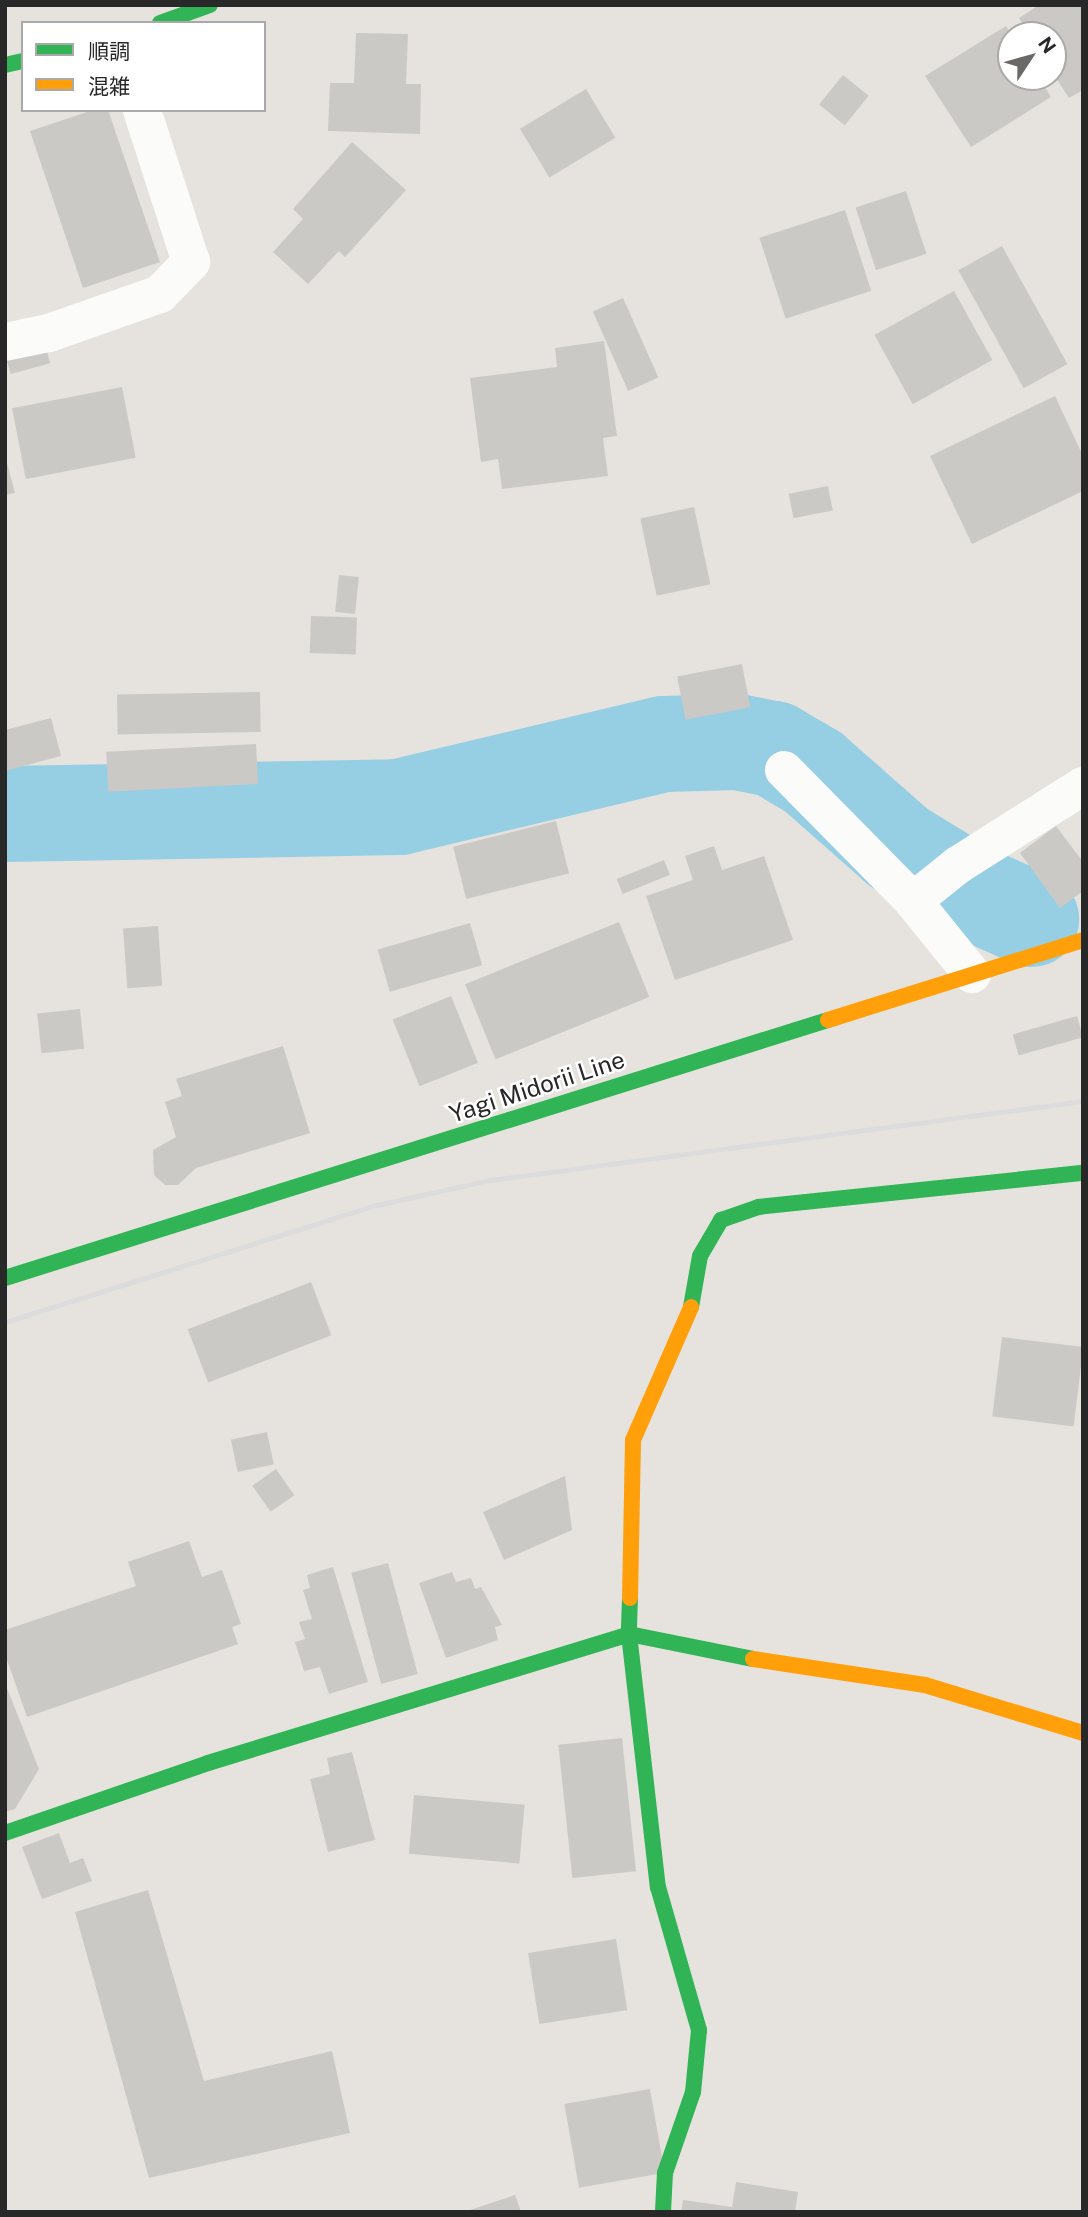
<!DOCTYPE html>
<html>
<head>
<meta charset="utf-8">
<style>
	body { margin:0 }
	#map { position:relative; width:1088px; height:2217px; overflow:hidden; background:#e6e3de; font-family:"Public Sans","Noto Sans JP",sans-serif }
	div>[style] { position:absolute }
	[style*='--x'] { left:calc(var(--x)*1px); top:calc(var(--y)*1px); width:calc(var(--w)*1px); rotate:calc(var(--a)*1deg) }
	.river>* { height:96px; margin:-48px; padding:0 48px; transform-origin:48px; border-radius:48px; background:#96cee4 }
	.building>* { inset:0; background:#cbc9c5; transform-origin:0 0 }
	.street>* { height:38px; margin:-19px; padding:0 19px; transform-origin:19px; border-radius:19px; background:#fbfbfa }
	.fast>* { height:16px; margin:-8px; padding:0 8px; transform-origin:8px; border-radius:8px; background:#30b455 }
	.slow>* { height:16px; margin:-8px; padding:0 8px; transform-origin:8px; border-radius:8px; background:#ff9f0a }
	.rail>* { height:5px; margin:-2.5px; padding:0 2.5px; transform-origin:2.5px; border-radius:2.5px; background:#dddcdd }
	span { translate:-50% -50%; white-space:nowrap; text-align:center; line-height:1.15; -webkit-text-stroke:5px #fff; paint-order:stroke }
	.street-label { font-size:24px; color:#282828 }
	.frame { position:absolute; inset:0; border:7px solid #282828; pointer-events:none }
	.legend { position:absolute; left:21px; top:21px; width:245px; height:91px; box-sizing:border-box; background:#fff; border:2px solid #a9a9a9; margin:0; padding:9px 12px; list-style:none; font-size:21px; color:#282828 }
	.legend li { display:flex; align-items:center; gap:14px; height:35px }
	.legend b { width:35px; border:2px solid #a9a9a9 }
	.north { position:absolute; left:997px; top:21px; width:70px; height:70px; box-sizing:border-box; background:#fff; border:2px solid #a9a9a9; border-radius:50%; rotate:54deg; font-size:19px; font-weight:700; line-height:28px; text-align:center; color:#282828 }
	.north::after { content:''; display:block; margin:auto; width:24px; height:32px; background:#6a6968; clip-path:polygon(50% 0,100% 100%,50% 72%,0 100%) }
</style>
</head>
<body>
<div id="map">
	<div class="river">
		<div style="--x:5;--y:814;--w:394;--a:-1"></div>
		<div style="--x:399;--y:807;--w:272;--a:-13.4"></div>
		<div style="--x:664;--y:744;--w:73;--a:-1.6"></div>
		<div style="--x:737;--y:742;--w:38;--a:11"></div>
		<div style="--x:774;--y:749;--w:45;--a:30.5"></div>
		<div style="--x:813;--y:772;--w:113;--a:41.4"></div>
		<div style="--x:898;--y:847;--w:86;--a:31.7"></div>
		<div style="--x:971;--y:892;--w:66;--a:24.2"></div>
	</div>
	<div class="building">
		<div style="clip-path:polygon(1039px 5px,1083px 5px,1083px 90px,1069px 98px,1053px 73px,1053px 35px,1029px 35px,1019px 18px)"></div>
		<div style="clip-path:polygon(1006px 26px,1012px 35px,1011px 77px,1039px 77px,1051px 97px,971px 147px,925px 76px)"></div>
		<div style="clip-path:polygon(356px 33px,408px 34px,406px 84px,421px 84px,420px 134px,328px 131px,330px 83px,354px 83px)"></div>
		<div style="left:843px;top:75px;width:33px;height:38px;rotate:39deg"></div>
		<div style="left:586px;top:89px;width:57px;height:77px;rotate:59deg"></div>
		<div style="clip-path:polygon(93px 110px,108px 110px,160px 262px,83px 288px,30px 131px)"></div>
		<div style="clip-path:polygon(352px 142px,406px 190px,345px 257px,339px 251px,308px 284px,273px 252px,303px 219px,293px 209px)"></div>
		<div style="left:906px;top:191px;width:66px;height:53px;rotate:72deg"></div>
		<div style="left:845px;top:210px;width:85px;height:90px;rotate:72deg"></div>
		<div style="left:1002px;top:246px;width:135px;height:50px;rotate:61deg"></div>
		<div style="left:954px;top:291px;width:79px;height:91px;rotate:61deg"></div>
		<div style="left:623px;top:298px;width:87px;height:33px;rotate:66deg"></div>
		<div style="clip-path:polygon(604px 341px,617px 436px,603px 438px,608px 476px,502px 489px,498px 459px,481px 462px,470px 378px,557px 367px,555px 348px)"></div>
		<div style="left:45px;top:344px;width:20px;height:41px;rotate:75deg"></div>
		<div style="left:122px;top:387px;width:72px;height:112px;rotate:79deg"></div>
		<div style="clip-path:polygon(1055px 396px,1083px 456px,1083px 491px,972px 544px,930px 456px)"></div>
		<div style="clip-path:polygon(5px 455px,15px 493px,5px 495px)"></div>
		<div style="left:828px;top:486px;width:25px;height:40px;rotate:79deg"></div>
		<div style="left:694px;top:507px;width:79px;height:55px;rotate:78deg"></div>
		<div style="left:339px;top:575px;width:20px;height:37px;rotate:6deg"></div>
		<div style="left:311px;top:616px;width:46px;height:37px;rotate:2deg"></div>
		<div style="left:742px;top:664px;width:44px;height:66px;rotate:79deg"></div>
		<div style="left:260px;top:692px;width:40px;height:143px;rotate:89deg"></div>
		<div style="clip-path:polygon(51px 718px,61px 756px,5px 771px,5px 730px)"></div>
		<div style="left:256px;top:744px;width:40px;height:150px;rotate:87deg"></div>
		<div style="left:556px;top:821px;width:54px;height:106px;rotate:76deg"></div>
		<div style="clip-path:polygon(1056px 826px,1083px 862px,1083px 891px,1060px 908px,1020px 853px)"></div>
		<div style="clip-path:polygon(714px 846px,722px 870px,764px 856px,793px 940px,675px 980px,646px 896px,693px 880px,685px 856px)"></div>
		<div style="left:664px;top:860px;width:16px;height:51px;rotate:68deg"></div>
		<div style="left:619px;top:922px;width:81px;height:166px;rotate:68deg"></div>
		<div style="left:470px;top:923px;width:44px;height:96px;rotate:74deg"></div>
		<div style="left:158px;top:926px;width:60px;height:35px;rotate:86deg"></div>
		<div style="left:451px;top:996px;width:72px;height:63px;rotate:68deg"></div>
		<div style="left:80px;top:1009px;width:40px;height:43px;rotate:84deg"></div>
		<div style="left:1077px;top:1016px;width:22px;height:67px;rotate:74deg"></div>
		<div style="clip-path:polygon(283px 1046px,310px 1133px,196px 1168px,178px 1185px,165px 1185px,154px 1175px,153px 1150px,176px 1137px,165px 1102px,182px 1096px,176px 1079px)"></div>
		<div style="left:311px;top:1282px;width:57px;height:132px;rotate:69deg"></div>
		<div style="left:1002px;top:1337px;width:82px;height:80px;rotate:7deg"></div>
		<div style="left:267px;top:1432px;width:33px;height:37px;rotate:78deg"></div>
		<div style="left:276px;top:1469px;width:32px;height:29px;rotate:55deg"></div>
		<div style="clip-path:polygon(565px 1476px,572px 1530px,504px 1560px,483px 1512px)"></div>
		<div style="clip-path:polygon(189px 1541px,202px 1577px,222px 1570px,241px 1624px,232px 1627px,238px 1644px,27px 1717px,5px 1654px,5px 1630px,136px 1586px,128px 1562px)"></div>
		<div style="left:388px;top:1563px;width:115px;height:38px;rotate:75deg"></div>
		<div style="clip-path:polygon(333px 1567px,368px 1682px,329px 1694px,320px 1667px,304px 1671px,295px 1642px,305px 1639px,299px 1622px,312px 1619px,303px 1590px,310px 1588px,307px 1575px)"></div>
		<div style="clip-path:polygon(452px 1572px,456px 1582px,471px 1578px,475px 1589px,481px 1587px,502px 1625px,495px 1627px,498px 1640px,446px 1658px,419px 1583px)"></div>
		<div style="clip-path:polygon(5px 1683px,39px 1769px,15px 1809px,5px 1812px)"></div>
		<div style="left:622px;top:1738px;width:134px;height:64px;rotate:84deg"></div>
		<div style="clip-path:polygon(352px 1752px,375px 1840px,328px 1852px,310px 1779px,330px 1774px,327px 1758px)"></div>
		<div style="left:414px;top:1795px;width:111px;height:59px;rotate:5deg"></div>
		<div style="clip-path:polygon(59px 1833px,70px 1863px,83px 1858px,92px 1881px,42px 1899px,22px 1847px)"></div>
		<div style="clip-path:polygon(148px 1890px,204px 2081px,332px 2051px,350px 2133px,149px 2178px,75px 1912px)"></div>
		<div style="left:616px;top:1939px;width:72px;height:89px;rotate:81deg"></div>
		<div style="left:650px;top:2089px;width:85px;height:87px;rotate:80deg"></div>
		<div style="clip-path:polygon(736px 2182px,798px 2192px,795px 2212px,681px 2212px,683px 2200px,732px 2207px)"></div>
		<div style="clip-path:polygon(515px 2195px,521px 2212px,468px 2212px,467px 2211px)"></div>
	</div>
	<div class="street">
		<div style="--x:5;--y:342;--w:45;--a:-11.6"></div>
		<div style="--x:49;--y:333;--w:118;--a:-19.4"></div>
		<div style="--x:160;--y:294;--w:45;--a:-45.9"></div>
		<div style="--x:191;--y:262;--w:160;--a:-107.9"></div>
		<div style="--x:784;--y:770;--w:184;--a:45.4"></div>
		<div style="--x:913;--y:901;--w:94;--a:51.1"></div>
		<div style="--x:913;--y:901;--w:58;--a:-38.7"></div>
		<div style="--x:958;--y:865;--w:148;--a:-32.3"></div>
	</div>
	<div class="fast">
		<div style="--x:160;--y:23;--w:53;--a:-19.8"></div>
		<div style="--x:5;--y:65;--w:18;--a:-13"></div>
		<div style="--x:5;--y:1278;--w:862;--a:-17.41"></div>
		<div style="--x:691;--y:1307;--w:52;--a:-80"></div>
		<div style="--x:700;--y:1256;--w:42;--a:-59.7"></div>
		<div style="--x:721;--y:1220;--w:39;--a:-19"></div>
		<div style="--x:758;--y:1207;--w:327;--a:-6"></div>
		<div style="--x:630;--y:1598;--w:36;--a:92"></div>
		<div style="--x:629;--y:1634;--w:255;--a:83.5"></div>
		<div style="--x:658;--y:1887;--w:149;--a:74"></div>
		<div style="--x:699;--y:2030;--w:62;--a:95.5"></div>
		<div style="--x:693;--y:2092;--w:86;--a:109.1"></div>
		<div style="--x:665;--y:2173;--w:39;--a:93"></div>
		<div style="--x:5;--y:1833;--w:215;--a:-19"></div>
		<div style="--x:208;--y:1763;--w:440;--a:-17"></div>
		<div style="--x:629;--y:1634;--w:126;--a:11.4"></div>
	</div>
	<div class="slow">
		<div style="--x:828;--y:1020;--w:267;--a:-17.4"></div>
		<div style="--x:630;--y:1598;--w:158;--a:-88.9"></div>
		<div style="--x:633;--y:1440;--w:145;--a:-66.4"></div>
		<div style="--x:753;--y:1659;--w:174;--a:8.6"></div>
		<div style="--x:925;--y:1685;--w:165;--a:16.9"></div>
	</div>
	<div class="rail">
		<div style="--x:5;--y:1322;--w:390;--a:-17.5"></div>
		<div style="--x:377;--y:1205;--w:116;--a:-12.5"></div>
		<div style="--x:490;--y:1180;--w:598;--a:-7.59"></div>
	</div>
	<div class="street-label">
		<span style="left:537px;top:1087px;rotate:-18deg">Yagi Midorii Line</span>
	</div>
	<div class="frame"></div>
	<ul class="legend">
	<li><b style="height:9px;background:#30b455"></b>順調</li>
	<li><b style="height:9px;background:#ff9f0a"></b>混雑</li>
	</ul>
	<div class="north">N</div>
</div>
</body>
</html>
